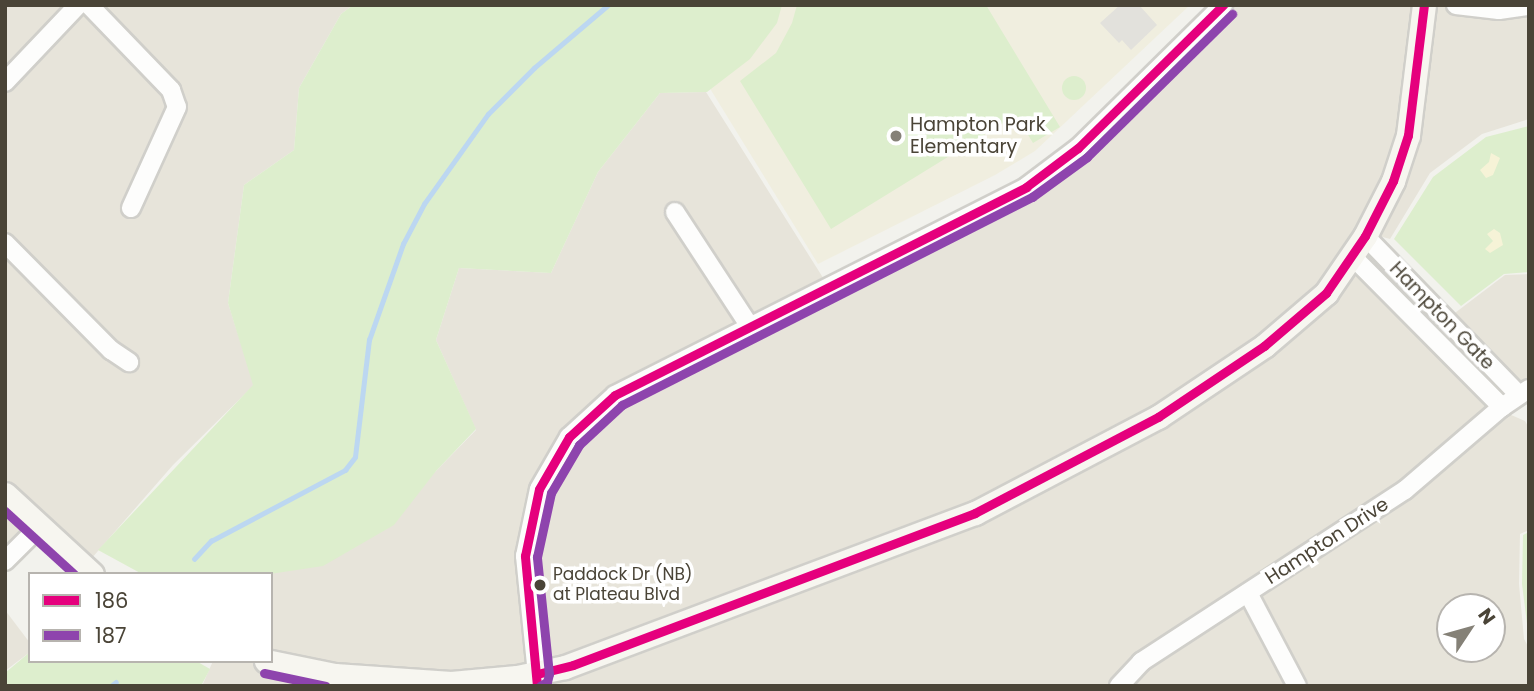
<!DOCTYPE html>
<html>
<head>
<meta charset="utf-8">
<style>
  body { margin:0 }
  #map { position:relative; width:1534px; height:691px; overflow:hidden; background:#f2f2ed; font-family:Poppins,sans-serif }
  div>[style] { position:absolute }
  .residential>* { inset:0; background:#e7e4da }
  .education>* { inset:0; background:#f0eedf }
  .green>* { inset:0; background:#ddeecd; transform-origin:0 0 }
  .round { border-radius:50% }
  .sand>* { inset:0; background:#f6f3d7 }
  .parking>* { inset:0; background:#e2e1dc }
  .stream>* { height:4.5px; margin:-2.25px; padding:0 2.25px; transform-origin:2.25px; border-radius:2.25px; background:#bcd7f1 }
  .roads { filter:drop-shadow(2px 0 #d0cfca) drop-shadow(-2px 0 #d0cfca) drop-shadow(0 2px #d0cfca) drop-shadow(0 -2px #d0cfca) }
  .street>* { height:18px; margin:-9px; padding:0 9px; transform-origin:9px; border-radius:9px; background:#fdfdfc }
  .secondary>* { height:23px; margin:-11.5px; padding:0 11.5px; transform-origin:11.5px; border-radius:11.5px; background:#f7f6f0 }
  .bus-1>* { height:9px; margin:-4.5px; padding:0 4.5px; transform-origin:4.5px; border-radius:4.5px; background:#e5007d }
  .bus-2>* { height:9px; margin:-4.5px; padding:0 4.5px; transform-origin:4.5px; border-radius:4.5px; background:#8e44ad }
  .dots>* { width:19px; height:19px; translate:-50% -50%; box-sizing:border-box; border:4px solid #fff; border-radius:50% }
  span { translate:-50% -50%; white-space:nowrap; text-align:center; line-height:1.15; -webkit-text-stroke:7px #fff; paint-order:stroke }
  .bus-label { font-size:17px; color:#4a4437 }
  .left { translate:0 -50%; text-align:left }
  .poi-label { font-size:19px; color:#4a4437 }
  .street-label { font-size:19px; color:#4a4437 }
  .frame { position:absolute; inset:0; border:7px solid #4a4437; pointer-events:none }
  .legend { position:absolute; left:28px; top:572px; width:245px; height:91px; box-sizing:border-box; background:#fff; border:2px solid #b7b4af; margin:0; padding:9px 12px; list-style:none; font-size:21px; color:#4a4437 }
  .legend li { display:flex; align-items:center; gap:14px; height:35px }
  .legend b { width:35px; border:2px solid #b7b4af }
  .north { position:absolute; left:1436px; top:593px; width:70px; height:70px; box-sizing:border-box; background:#fff; border:2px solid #b7b4af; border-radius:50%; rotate:54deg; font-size:19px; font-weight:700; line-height:28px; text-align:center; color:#4a4437 }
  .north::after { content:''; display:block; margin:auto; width:24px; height:32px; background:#858177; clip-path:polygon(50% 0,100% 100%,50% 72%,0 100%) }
</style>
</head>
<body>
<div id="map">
  <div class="residential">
    <div style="clip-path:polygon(5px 5px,353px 5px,341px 14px,299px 88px,294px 150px,244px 185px,228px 303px,254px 385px,173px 465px,91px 559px,39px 527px,5px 561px)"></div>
    <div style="clip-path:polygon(1229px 5px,1529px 5px,1529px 119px,1482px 134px,1430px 173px,1390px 239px,1361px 231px,1323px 291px,1151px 413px,970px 508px,531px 673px,452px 677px,336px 667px,271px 650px,271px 572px,436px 471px,476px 430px,436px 340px,459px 268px,551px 273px,598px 172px,660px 93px,706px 92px,832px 292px,1028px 188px)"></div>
    <div style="clip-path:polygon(evenodd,1354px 259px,1502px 411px,1525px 421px,1529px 428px,1529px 530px,1520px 534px,1519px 584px,1524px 639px,1529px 648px,1529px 686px,471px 686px,544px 682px,1162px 422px,1354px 259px,1450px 607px,1492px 607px,1492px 649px,1450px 649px,1450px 607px)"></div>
    <div style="clip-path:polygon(1529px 274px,1529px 385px,1519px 391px,1447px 319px,1505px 275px)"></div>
    <div style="clip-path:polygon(5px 610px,30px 643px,30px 652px,5px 671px)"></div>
    <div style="clip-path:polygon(213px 661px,271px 661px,440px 686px,202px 686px)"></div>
  </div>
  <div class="education">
    <div style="clip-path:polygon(760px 5px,1190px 5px,1035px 151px,995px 175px,818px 264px,685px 48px)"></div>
  </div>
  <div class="green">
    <div style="clip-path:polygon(353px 5px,782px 5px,777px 23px,750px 59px,707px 92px,660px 93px,598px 172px,551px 273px,459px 268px,436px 340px,476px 429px,436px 471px,394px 525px,323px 566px,270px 574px,142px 574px,98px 550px,253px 385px,228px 303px,244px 185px,294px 150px,299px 88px,341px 14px)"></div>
    <div style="clip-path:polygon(797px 5px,986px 5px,1060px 127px,1033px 143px,1016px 115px,831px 229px,740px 81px,776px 53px,792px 23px)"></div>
    <div class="round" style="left:1062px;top:76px;width:24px;height:24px"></div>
    <div style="clip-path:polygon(1529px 126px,1529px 272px,1504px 274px,1461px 306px,1394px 239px,1433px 177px,1486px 137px)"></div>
    <div style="left:1392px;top:268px;width:145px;height:10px;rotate:46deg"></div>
    <div style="clip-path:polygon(1529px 532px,1529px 639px,1522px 584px,1523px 535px)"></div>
    <div style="clip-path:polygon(30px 652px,30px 661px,196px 661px,210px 669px,201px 686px,5px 686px,5px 673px)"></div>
  </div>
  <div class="sand">
    <div style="clip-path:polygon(1491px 153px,1500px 158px,1493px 175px,1486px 178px,1480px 170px,1489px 162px)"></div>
    <div style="clip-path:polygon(1494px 229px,1500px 233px,1503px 245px,1490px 253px,1485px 249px,1493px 241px,1487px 234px)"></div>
  </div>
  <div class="parking">
    <div style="clip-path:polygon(1120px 5px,1139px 5px,1157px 25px,1131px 50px,1122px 40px,1119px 43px,1100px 23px)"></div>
  </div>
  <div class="stream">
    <div style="left:194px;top:559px;width:25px;rotate:-47deg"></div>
    <div style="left:211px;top:541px;width:152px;rotate:-27.9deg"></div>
    <div style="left:345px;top:470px;width:16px;rotate:-52deg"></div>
    <div style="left:355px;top:457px;width:118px;rotate:-83.2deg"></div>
    <div style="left:369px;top:340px;width:102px;rotate:-70.5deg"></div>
    <div style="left:403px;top:244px;width:45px;rotate:-62.3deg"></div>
    <div style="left:424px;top:204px;width:110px;rotate:-54.6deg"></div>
    <div style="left:488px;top:114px;width:65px;rotate:-45deg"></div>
    <div style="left:534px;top:68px;width:97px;rotate:-40.4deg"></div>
    <div style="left:111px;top:686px;width:6px;rotate:-39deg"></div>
  </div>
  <div class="roads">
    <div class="street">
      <div style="left:89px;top:5px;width:118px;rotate:46deg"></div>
      <div style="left:171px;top:90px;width:18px;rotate:71deg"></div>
      <div style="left:177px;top:107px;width:111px;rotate:114.5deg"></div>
      <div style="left:1456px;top:5px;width:43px;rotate:6.6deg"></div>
      <div style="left:1499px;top:10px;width:30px;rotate:-8deg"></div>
      <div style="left:5px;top:82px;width:106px;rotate:-46.5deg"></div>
      <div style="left:675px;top:212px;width:139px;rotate:56.8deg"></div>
      <div style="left:1365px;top:236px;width:221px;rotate:45.9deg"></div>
      <div style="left:5px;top:243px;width:151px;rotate:45.3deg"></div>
      <div style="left:111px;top:350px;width:22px;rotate:34deg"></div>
      <div style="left:1352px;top:256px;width:213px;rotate:45.2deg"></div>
      <div style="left:5px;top:561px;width:48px;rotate:-45deg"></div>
      <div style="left:1248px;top:593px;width:105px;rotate:62.2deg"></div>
      <div style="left:537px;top:674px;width:119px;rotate:-95.8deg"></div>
      <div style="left:525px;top:556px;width:68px;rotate:-78.2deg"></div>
      <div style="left:539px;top:489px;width:60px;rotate:-60deg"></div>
      <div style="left:569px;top:437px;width:62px;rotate:-42.4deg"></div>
      <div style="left:615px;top:395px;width:461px;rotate:-26.8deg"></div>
      <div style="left:1026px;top:187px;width:65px;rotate:-36.9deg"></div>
      <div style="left:1078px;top:148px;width:204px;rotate:-44.6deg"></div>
      <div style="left:1119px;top:686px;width:33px;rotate:-47deg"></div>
      <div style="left:1141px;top:662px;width:315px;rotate:-33.1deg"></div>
      <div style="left:1405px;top:490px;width:128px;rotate:-40.6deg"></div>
      <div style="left:1502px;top:407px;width:32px;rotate:-34deg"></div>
    </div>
    <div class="secondary">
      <div style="left:5px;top:494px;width:118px;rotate:42.6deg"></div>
      <div style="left:266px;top:661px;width:70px;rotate:11.5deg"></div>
      <div style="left:335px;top:675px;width:116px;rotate:3.9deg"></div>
      <div style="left:451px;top:683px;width:66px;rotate:-5.2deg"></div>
      <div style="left:517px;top:677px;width:49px;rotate:-11.8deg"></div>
      <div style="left:565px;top:667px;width:438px;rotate:-20.6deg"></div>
      <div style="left:975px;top:513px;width:207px;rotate:-27.7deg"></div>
      <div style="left:1158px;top:417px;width:128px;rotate:-33.8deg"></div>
      <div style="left:1264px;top:346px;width:82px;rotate:-40.5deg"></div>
      <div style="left:1326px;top:293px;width:69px;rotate:-55.6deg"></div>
      <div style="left:1365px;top:236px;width:62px;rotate:-63deg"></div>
      <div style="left:1393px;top:181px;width:48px;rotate:-71.9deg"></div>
      <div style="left:1408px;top:135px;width:131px;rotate:-83deg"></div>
    </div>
  </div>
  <div class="bus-1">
    <div style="left:537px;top:674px;width:37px;rotate:-14deg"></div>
    <div style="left:573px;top:665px;width:430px;rotate:-20.7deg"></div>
    <div style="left:975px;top:513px;width:207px;rotate:-27.7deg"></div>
    <div style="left:1158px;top:417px;width:128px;rotate:-33.8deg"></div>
    <div style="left:1264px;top:346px;width:82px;rotate:-40.5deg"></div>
    <div style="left:1326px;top:293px;width:69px;rotate:-55.6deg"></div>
    <div style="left:1365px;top:236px;width:62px;rotate:-63deg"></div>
    <div style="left:1393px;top:181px;width:48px;rotate:-71.9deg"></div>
    <div style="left:1408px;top:135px;width:131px;rotate:-83deg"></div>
    <div style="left:537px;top:686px;width:131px;rotate:-95.3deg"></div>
    <div style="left:525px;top:556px;width:68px;rotate:-78.2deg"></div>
    <div style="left:539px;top:489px;width:60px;rotate:-60deg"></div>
    <div style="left:569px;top:437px;width:62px;rotate:-42.4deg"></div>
    <div style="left:615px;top:395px;width:461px;rotate:-26.8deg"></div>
    <div style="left:1026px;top:187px;width:65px;rotate:-36.9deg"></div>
    <div style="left:1078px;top:148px;width:204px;rotate:-44.6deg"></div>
  </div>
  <div class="bus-2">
    <div style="left:5px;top:511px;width:93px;rotate:42.4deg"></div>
    <div style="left:264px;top:673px;width:63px;rotate:11.8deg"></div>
    <div style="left:540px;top:686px;width:8px;rotate:-30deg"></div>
    <div style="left:547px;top:682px;width:8px;rotate:-76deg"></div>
    <div style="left:549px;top:674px;width:118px;rotate:-95.9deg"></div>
    <div style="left:537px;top:557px;width:66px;rotate:-77.7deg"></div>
    <div style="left:551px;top:493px;width:56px;rotate:-59.7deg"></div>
    <div style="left:579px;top:445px;width:59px;rotate:-42.9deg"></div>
    <div style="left:622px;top:405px;width:460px;rotate:-26.9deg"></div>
    <div style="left:1032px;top:197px;width:68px;rotate:-36deg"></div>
    <div style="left:1087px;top:157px;width:204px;rotate:-44.6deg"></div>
  </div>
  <div class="dots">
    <div style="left:896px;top:136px;background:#858177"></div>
    <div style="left:540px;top:585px;background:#4a4437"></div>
  </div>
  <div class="bus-label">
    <span class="left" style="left:553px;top:585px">Paddock Dr (NB)<br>at Plateau Blvd</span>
  </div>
  <div class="poi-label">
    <span class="left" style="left:910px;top:136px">Hampton Park<br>Elementary</span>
  </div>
  <div class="street-label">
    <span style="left:1442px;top:316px;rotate:46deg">Hampton Gate</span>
    <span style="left:1327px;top:541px;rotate:-33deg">Hampton Drive</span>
  </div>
  <div class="frame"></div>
  <ul class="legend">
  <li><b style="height:9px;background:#e5007d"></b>186</li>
  <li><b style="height:9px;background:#8e44ad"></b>187</li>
  </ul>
  <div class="north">N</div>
</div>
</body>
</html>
